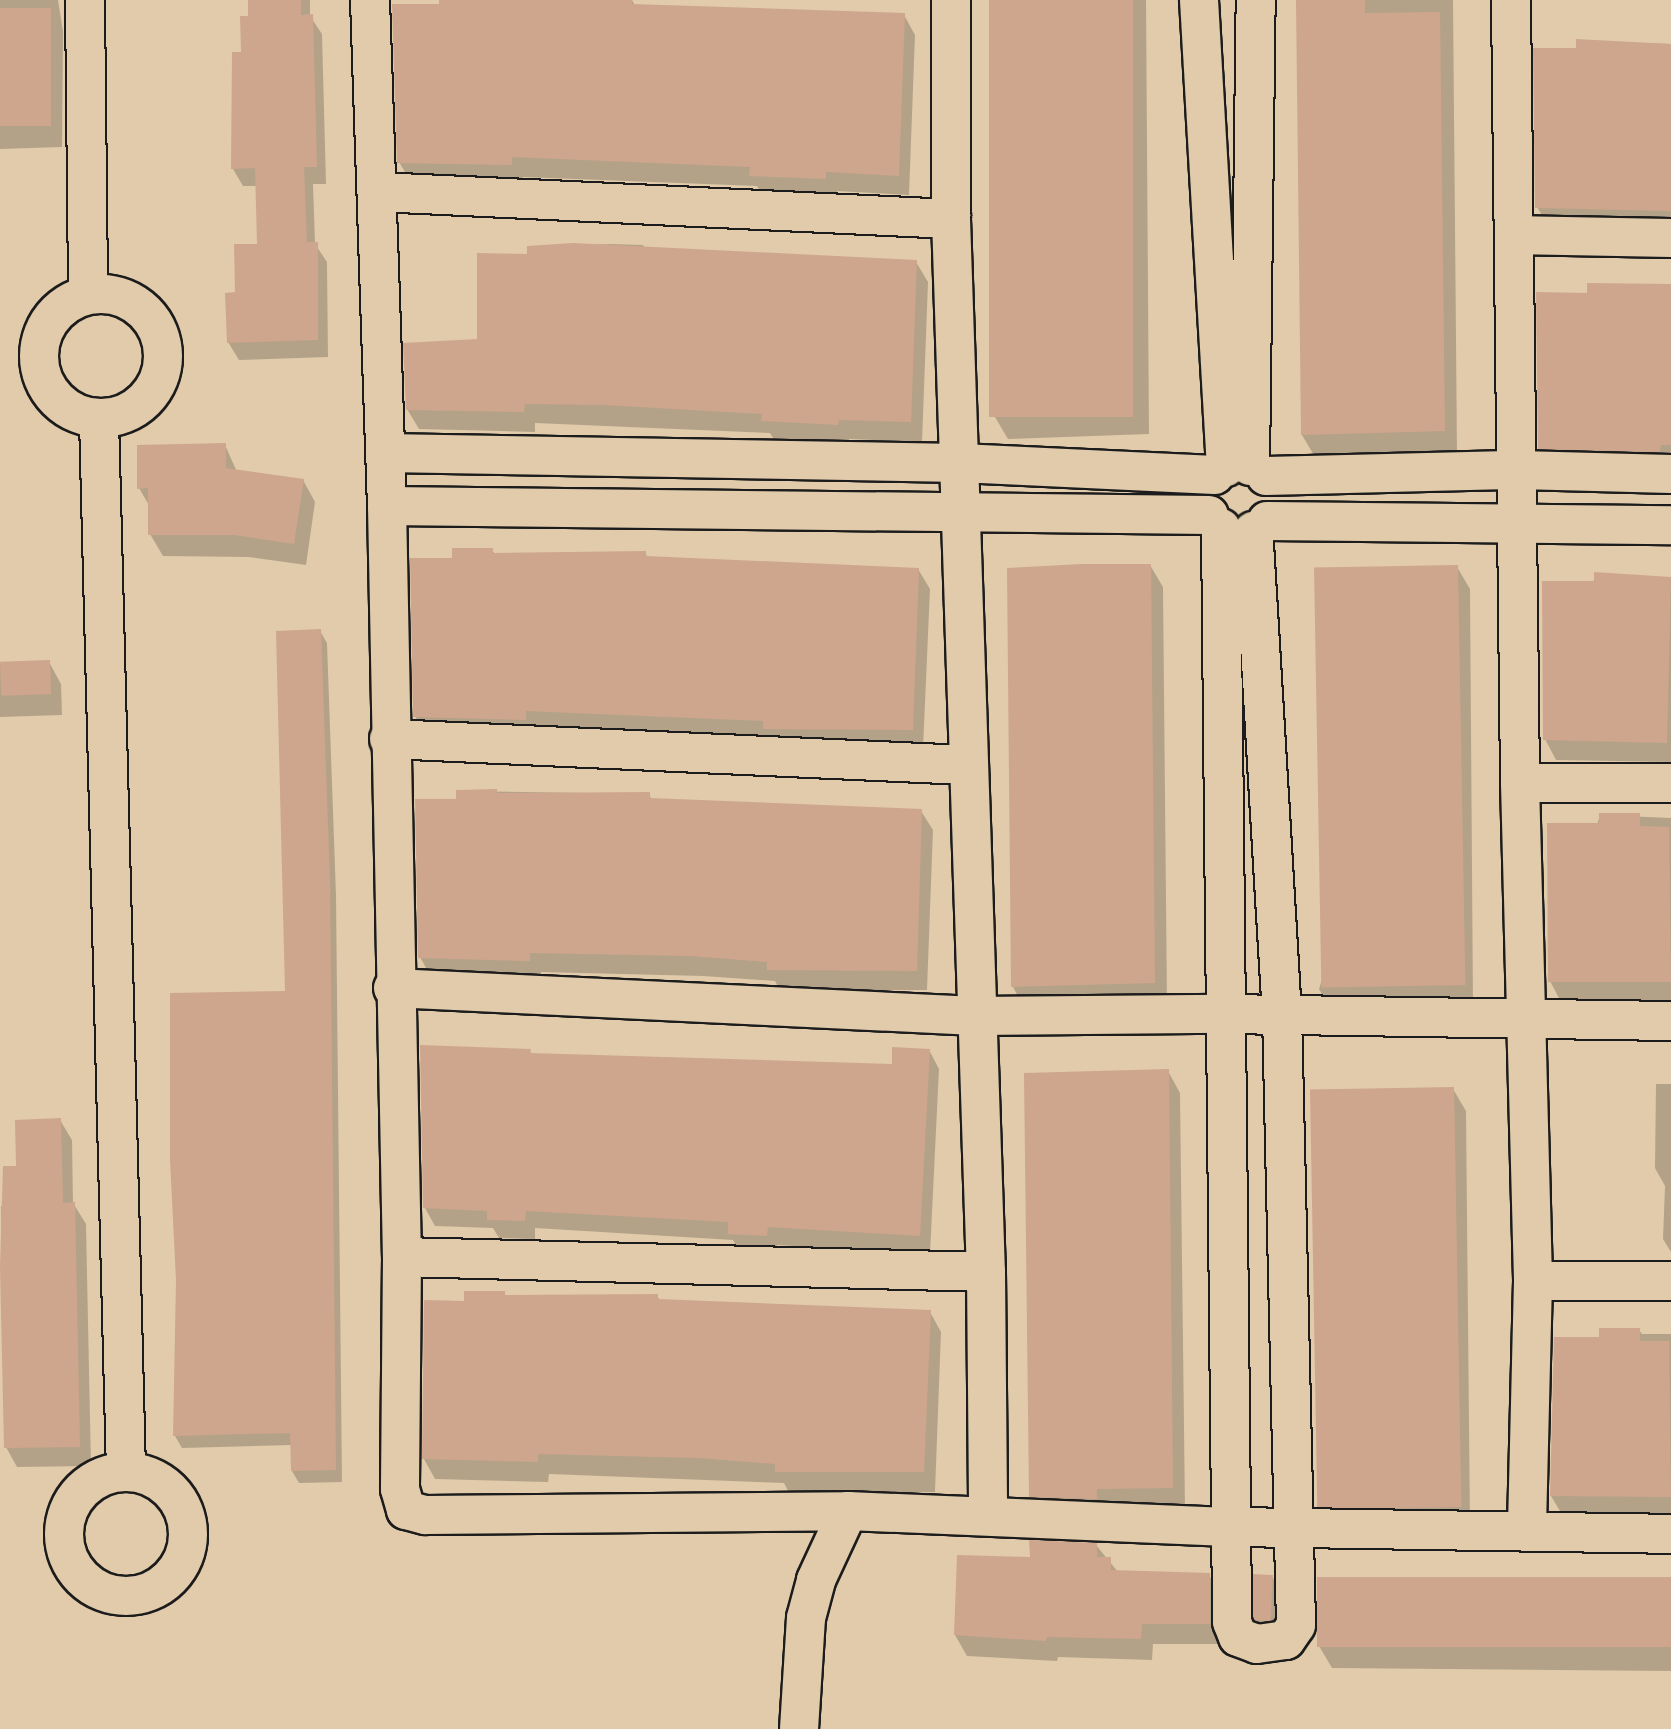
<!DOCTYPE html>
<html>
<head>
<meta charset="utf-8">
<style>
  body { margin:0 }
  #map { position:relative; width:1671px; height:1729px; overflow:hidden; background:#e1cbab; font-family:Mynerve,sans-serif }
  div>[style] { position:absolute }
  .shadow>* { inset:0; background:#0003 }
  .building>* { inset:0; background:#cea68d; transform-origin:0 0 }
  .roads { filter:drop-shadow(2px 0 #1c1c1c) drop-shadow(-2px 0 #1c1c1c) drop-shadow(0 2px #1c1c1c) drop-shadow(0 -2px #1c1c1c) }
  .minor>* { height:38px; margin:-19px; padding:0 19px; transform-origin:19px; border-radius:19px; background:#e1cbab }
  .minor>.ring { margin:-19px; padding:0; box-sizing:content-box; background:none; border:38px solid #e1cbab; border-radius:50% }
  span { translate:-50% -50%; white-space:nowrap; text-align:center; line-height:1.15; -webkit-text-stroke:5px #e1cbab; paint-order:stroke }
</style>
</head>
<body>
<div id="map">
  <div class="shadow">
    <div style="clip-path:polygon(0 0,58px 0,63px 32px,62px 147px,0 149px)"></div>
    <div style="clip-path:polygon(250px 0,310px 0,310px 16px,322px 34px,326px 184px,313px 184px,315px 244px,327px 262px,328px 357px,239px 360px,228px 342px,237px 294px,259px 245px,257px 186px,243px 186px,233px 169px)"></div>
    <div style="clip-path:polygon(441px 0,632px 0,635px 6px,904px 15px,915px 35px,909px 195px,837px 191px,836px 198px,762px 195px,757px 186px,523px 177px,522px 185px,411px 182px,399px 162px)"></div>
    <div style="clip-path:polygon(992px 0,1146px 0,1149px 434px,1008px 439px,995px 417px)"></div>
    <div style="clip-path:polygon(1298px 0,1453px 0,1457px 453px,1315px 457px,1302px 435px)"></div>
    <div style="clip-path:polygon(1578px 41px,1671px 44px,1671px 223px,1549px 227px,1537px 207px)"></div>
    <div style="clip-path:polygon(611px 244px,643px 245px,646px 251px,916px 262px,928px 282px,922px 442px,849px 439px,849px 445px,775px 441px,770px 433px,535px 423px,535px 432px,419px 429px,407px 409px,478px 341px,528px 256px,528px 248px)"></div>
    <div style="clip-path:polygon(1671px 289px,1671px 472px,1551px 468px,1540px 448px,1588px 295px)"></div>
    <div style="clip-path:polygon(225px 445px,237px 472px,303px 480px,315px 502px,306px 565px,248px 557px,163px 556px,150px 534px,150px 507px,139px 488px)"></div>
    <div style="clip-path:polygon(492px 550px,495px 554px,645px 553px,648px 558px,918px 569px,930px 589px,923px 749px,426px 736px,415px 716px,454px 560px)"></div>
    <div style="clip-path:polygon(1150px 565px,1163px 587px,1167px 1004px,1025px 1009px,1013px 987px,1009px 570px)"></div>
    <div style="clip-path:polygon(1457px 567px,1470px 589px,1473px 1006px,1332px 1011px,1319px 989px)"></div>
    <div style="clip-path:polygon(1596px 573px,1671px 578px,1671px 762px,1556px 760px,1545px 739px)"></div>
    <div style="clip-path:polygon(320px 631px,327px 643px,336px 895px,342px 1482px,299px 1483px,292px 1471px,292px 1445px,182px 1448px,175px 1436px,178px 1280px,287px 993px)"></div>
    <div style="clip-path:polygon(49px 662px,61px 684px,62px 715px,0 717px,0 664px)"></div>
    <div style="clip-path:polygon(458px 791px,649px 794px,652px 800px,921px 811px,933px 830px,927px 990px,780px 990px,775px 981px,703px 976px,541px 972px,541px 980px,431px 977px,420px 957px)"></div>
    <div style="clip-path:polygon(1600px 815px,1671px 818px,1671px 1004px,1561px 1002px,1550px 981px)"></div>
    <div style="clip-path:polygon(929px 1050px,939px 1069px,930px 1254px,777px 1245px,777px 1253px,740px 1252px,733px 1240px,535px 1228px,535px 1239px,499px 1238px,493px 1228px,435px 1226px,425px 1208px,530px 1051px,532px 1055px,893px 1066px)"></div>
    <div style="clip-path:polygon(1168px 1071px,1180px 1093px,1185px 1510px,1044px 1518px,1031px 1496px)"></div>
    <div style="clip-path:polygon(1656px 1084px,1671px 1084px,1671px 1252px,1663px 1239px,1665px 1186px,1655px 1168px)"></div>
    <div style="clip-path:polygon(1453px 1089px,1466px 1111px,1470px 1528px,1330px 1528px,1317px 1506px)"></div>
    <div style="clip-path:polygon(60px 1120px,72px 1140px,73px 1203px,86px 1224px,91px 1466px,17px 1467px,6px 1447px,1px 1206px,6px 1206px,18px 1168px)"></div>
    <div style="clip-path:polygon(504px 1293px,507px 1297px,657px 1295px,660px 1301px,930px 1312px,941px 1332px,935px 1492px,827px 1493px,788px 1491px,784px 1483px,549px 1474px,548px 1482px,435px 1479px,424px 1459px,466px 1303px)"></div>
    <div style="clip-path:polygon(1639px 1330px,1642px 1334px,1671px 1334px,1671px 1519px,1563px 1516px,1551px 1496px,1601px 1339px)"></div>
    <div style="clip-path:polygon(1096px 1545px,1118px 1572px,1209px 1575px,1221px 1596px,1221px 1644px,1153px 1644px,1152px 1660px,1058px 1657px,1057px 1661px,967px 1656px,955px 1635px,1031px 1559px)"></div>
    <div style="clip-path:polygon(1272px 1576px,1285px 1598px,1269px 1641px,1256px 1619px)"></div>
    <div style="clip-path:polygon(1671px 1582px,1671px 1671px,1332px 1668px,1319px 1646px)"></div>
  </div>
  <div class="building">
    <div style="clip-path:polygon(248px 0,301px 0,301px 15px,313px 14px,317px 167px,304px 167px,307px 242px,318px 242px,318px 340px,227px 343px,225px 293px,235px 292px,234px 244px,257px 244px,255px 168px,231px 169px,232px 52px,241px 52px,240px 16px,248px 16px)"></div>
    <div style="clip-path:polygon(439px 0,632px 0,632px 4px,905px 13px,899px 176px,826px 172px,826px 179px,749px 176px,750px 167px,512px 157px,512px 165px,397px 163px,392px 4px,439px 4px)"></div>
    <div style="left:989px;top:0;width:144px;height:417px"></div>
    <div style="clip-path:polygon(1296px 0,1365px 0,1365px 13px,1440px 12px,1445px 431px,1301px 435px)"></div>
    <div style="left:51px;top:8px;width:118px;height:51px;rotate:90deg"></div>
    <div style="clip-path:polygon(1576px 39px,1671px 44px,1671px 211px,1535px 208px,1533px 48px,1576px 48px)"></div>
    <div style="clip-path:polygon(573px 243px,917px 260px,911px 422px,839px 420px,838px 425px,761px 421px,762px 414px,604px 405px,525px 404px,524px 412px,406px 410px,403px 343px,477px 339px,477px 253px,527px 254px,527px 246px)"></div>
    <div style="clip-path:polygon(1587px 283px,1671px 284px,1671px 445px,1661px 445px,1660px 452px,1538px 449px,1536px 292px,1587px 293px)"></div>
    <div style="clip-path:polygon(226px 443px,226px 468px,304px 479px,294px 544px,234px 535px,148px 535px,148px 488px,137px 489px,137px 445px)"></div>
    <div style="clip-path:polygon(452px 548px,493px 548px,493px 553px,646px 551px,646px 556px,919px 568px,913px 730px,763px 729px,763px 721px,526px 711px,526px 720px,413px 717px,410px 558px,452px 558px)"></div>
    <div style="clip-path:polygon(1082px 564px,1151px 564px,1155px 983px,1011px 987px,1007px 568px)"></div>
    <div style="left:1458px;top:565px;width:420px;height:144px;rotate:89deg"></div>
    <div style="clip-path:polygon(1594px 572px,1671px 577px,1667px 743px,1543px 740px,1542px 581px,1594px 581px)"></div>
    <div style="clip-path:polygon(321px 629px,330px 881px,336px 1470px,291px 1471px,290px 1433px,173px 1436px,176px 1280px,170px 1160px,170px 993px,285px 991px,276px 631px)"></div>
    <div style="left:50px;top:660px;width:34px;height:50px;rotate:88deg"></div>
    <div style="clip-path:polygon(497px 789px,497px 793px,650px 792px,650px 798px,922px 809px,917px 971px,767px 970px,767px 962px,690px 956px,530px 953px,530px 961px,418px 958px,415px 799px,456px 799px,456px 790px)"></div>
    <div style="clip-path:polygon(1599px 813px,1640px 813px,1640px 826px,1669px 827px,1671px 982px,1548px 982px,1547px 823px,1599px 823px)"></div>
    <div style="clip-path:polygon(420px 1045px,531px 1049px,530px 1053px,892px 1064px,892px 1047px,930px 1049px,920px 1236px,768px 1227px,767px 1236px,728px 1234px,728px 1222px,526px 1211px,525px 1221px,487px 1220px,487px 1211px,423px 1208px)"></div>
    <div style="clip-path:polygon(1169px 1069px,1173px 1488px,1097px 1489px,1097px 1499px,1029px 1497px,1024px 1073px)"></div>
    <div style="left:1454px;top:1087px;width:420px;height:144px;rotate:89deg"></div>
    <div style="clip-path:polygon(61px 1118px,63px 1203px,75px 1202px,80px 1447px,4px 1448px,0 1267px,3px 1166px,16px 1166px,15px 1120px)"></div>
    <div style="clip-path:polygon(464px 1291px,505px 1291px,505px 1295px,658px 1294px,658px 1299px,931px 1310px,924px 1472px,775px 1472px,775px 1464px,699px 1458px,538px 1454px,538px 1462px,422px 1459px,424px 1300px,464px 1301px)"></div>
    <div style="clip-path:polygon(1599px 1328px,1640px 1328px,1640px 1341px,1669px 1341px,1671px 1497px,1550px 1496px,1554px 1337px,1599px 1337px)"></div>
    <div style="clip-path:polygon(1029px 1540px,1097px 1543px,1097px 1557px,1111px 1557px,1111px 1570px,1210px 1573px,1210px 1624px,1142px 1624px,1141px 1639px,1047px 1637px,1046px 1641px,954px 1635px,957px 1555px,1030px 1557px)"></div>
    <div style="left:1253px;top:1574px;width:20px;height:46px;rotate:3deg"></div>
    <div style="left:1317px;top:1577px;width:354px;height:70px"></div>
  </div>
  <div class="roads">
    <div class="minor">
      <div style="left:85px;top:0;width:294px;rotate:89.4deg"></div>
      <div style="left:370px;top:0;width:506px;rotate:88.08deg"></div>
      <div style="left:387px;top:506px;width:751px;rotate:88.86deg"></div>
      <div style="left:402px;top:1257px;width:232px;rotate:90.5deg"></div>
      <div style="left:400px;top:1489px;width:22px;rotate:74deg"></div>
      <div style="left:406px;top:1510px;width:20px;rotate:15deg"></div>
      <div style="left:425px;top:1515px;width:423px;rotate:-0.5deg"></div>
      <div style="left:848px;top:1511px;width:386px;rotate:2.4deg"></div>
      <div style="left:1234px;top:1527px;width:437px;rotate:0.9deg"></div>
      <div style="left:951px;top:0;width:219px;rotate:90deg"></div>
      <div style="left:951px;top:219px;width:1054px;rotate:88.1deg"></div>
      <div style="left:986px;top:1272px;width:244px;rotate:89.5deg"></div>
      <div style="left:1199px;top:0;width:468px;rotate:86.7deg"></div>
      <div style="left:1511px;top:0;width:783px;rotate:89.34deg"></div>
      <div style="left:1520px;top:783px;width:498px;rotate:88.5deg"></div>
      <div style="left:1533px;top:1281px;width:249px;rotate:91.4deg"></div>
      <div style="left:379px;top:192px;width:573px;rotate:2.7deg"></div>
      <div style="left:1517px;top:235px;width:154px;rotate:1.1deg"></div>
      <div class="ring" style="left:39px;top:294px;width:86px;height:86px"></div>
      <div style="left:99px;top:419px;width:1052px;rotate:88.53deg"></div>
      <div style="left:385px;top:453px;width:575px;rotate:1deg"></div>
      <div style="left:960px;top:463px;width:255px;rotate:2.7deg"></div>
      <div style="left:1250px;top:466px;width:466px;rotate:-89.3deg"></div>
      <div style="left:1266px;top:476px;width:253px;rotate:-1.4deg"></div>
      <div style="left:1519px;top:470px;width:152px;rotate:1.5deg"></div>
      <div style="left:387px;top:506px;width:822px;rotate:0.63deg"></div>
      <div style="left:1267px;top:521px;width:404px;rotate:0.6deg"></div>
      <div style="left:1221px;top:528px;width:1094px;rotate:89.42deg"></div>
      <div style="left:1232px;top:1622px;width:16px;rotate:68deg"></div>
      <div style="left:1238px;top:1637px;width:20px;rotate:20deg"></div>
      <div style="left:1257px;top:1644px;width:29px;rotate:-8deg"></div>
      <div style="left:1286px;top:1640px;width:18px;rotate:-56deg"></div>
      <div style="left:1296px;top:1625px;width:610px;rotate:-91.31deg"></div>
      <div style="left:1282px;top:1015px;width:485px;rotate:-93.4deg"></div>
      <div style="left:389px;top:739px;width:579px;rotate:2.58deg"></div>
      <div style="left:1520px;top:783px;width:151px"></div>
      <div style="left:393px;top:988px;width:583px;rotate:2.75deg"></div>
      <div style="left:975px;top:1016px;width:250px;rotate:-0.5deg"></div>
      <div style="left:1225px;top:1014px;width:446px;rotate:0.9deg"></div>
      <div style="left:402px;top:1257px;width:584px;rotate:1.47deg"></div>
      <div style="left:1533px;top:1281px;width:138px"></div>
      <div class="ring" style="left:64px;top:1472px;width:86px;height:86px"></div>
      <div style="left:799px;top:1729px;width:111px;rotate:-86.4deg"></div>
      <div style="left:806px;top:1618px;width:39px;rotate:-75deg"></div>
      <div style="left:816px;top:1580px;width:76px;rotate:-65.1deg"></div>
    </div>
  </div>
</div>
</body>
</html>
